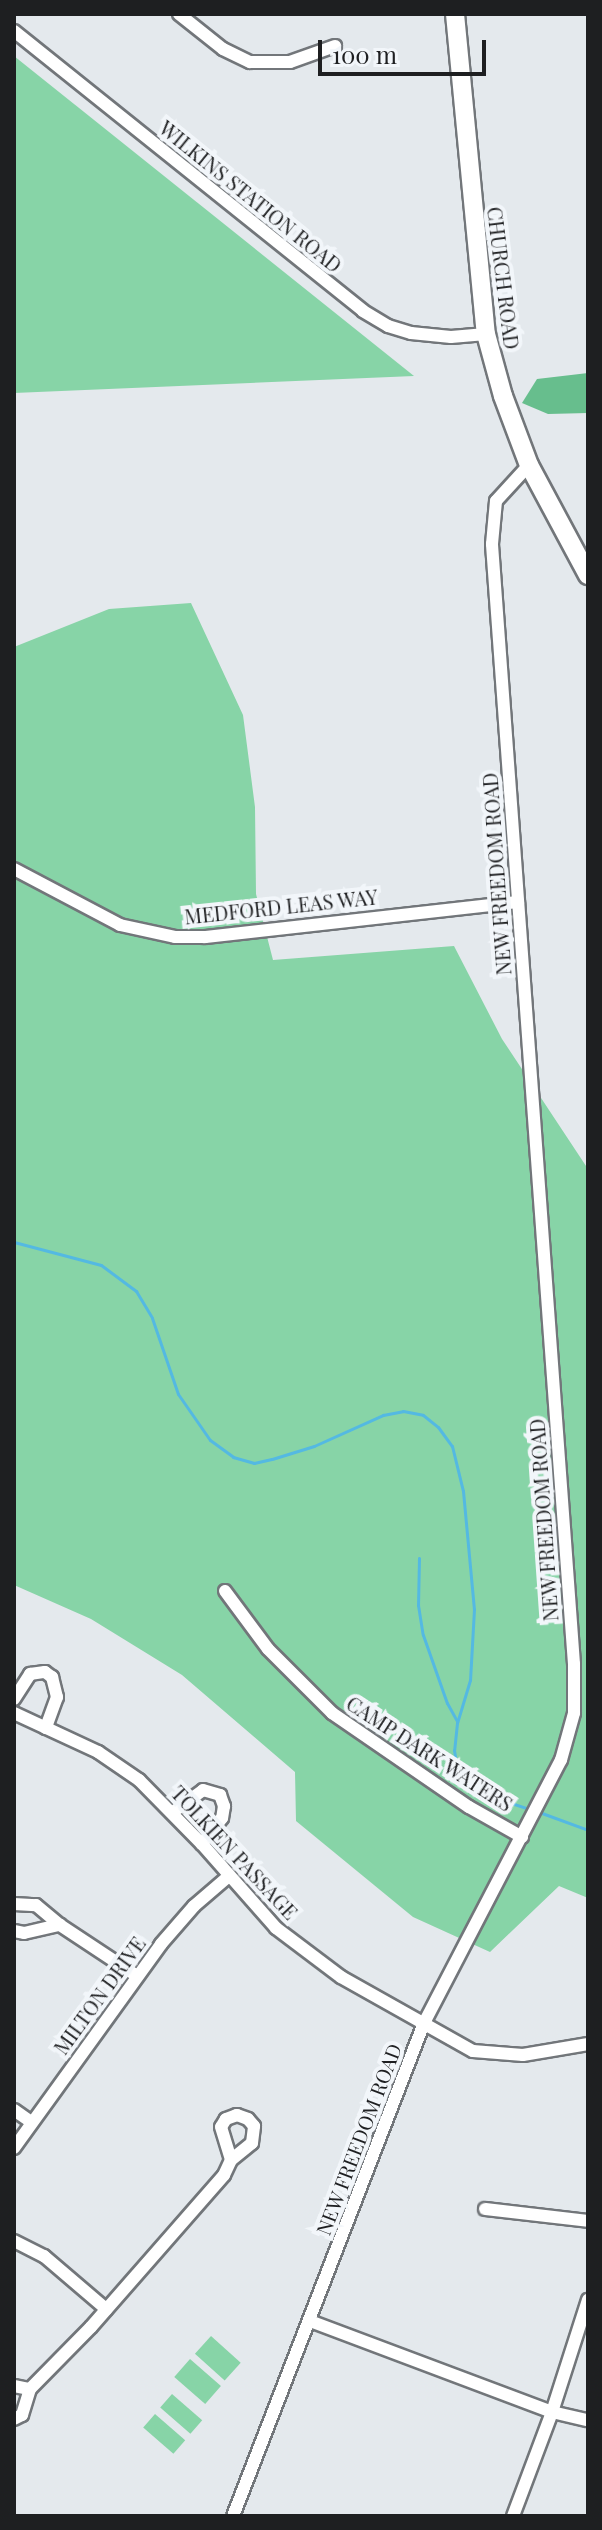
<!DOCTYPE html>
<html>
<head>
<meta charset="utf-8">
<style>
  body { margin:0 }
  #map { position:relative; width:602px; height:2530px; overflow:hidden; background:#e4e9ed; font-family:"Playfair Display",serif }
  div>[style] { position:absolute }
  .green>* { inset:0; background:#87d4a7; transform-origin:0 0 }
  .forest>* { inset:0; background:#67be8d }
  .stream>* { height:3px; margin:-1.5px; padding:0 1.5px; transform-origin:1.5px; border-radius:1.5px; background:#54b9e2 }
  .roads { filter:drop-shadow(2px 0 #72767a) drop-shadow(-2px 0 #72767a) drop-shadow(0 2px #72767a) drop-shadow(0 -2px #72767a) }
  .minor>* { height:12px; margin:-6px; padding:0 6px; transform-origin:6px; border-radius:6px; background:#fff }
  .secondary>* { height:18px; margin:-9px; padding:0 9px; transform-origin:9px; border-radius:9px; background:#fff }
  span { translate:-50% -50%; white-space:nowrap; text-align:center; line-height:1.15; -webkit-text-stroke:8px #f2f6fa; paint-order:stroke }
  .street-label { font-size:20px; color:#1e1f21 }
  .frame { position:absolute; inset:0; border:16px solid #1e1f21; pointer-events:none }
  .scale { position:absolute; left:318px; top:40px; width:168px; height:36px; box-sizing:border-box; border:4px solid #1e1f21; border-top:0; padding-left:10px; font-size:24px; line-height:28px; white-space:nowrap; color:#1e1f21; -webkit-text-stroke:6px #f2f6fa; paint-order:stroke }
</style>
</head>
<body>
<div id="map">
  <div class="green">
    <div style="clip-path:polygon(14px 56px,414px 376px,14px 393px)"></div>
    <div style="clip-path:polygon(191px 603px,243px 715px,255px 807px,256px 894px,273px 960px,454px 946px,502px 1039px,588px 1169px,588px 1898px,559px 1886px,490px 1952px,413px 1917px,296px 1821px,295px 1772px,182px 1675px,91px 1619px,14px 1585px,14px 647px,109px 609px)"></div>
    <div style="left:211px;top:2336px;width:40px;height:24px;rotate:42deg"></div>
    <div style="left:190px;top:2359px;width:41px;height:24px;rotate:41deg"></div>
    <div style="left:172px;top:2394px;width:40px;height:18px;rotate:41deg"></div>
    <div style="left:155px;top:2414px;width:40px;height:18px;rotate:41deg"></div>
  </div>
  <div class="forest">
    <div style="clip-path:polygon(588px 373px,588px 413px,548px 414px,522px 403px,537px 379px)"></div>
  </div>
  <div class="stream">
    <div style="left:14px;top:1242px;width:90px;rotate:14.8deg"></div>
    <div style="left:101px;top:1265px;width:44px;rotate:36.6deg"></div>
    <div style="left:136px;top:1291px;width:31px;rotate:59deg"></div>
    <div style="left:152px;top:1318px;width:80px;rotate:71.1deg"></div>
    <div style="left:178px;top:1394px;width:56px;rotate:55.2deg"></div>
    <div style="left:210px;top:1440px;width:29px;rotate:36deg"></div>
    <div style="left:233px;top:1457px;width:22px;rotate:16deg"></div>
    <div style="left:254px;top:1463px;width:18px;rotate:-13deg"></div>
    <div style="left:272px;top:1459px;width:44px;rotate:-17.2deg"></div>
    <div style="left:314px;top:1446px;width:76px;rotate:-24.2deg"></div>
    <div style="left:383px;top:1415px;width:20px;rotate:-11deg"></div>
    <div style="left:403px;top:1411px;width:20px;rotate:11deg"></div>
    <div style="left:423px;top:1415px;width:19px;rotate:39deg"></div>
    <div style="left:438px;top:1427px;width:24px;rotate:54deg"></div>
    <div style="left:452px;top:1446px;width:46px;rotate:76.3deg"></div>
    <div style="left:463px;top:1491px;width:119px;rotate:84.7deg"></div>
    <div style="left:474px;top:1609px;width:71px;rotate:93.2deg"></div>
    <div style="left:470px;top:1680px;width:45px;rotate:106.8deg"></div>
    <div style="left:457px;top:1723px;width:27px;rotate:96deg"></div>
    <div style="left:454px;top:1750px;width:18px;rotate:81deg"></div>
    <div style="left:457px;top:1768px;width:29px;rotate:52deg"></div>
    <div style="left:475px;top:1791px;width:60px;rotate:18.4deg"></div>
    <div style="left:419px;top:1558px;width:47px;rotate:91.2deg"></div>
    <div style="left:418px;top:1605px;width:30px;rotate:81deg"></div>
    <div style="left:423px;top:1635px;width:72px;rotate:70.6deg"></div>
    <div style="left:447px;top:1703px;width:21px;rotate:61deg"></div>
    <div style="left:539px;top:1812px;width:52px;rotate:20.2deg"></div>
  </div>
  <div class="roads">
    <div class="minor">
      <div style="left:179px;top:14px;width:56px;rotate:38.5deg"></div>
      <div style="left:223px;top:49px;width:30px;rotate:26deg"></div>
      <div style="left:250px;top:62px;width:40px"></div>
      <div style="left:290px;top:62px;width:48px;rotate:-19.6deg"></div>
      <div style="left:14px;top:31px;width:447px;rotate:38.7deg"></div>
      <div style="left:363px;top:311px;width:29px;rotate:31deg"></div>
      <div style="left:388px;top:326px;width:24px;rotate:17deg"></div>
      <div style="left:411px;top:333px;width:40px;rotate:5.7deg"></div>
      <div style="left:451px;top:337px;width:35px;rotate:-5deg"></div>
      <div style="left:14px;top:869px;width:120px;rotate:27.8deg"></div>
      <div style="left:120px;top:925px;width:56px;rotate:12.3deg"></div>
      <div style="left:175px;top:937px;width:30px"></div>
      <div style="left:205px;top:937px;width:315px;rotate:-6.4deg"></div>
      <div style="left:225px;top:1591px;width:72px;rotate:53.4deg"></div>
      <div style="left:268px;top:1649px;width:91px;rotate:45deg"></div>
      <div style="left:332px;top:1713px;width:166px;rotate:34.5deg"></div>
      <div style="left:469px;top:1807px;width:61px;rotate:29.5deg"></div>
      <div style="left:14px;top:1699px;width:30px;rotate:-57deg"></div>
      <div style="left:30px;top:1674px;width:15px;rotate:-8deg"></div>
      <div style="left:45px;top:1672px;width:9px;rotate:36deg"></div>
      <div style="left:52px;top:1677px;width:21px;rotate:76deg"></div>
      <div style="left:57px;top:1697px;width:33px;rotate:110deg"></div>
      <div style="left:14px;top:1713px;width:93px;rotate:24.9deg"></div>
      <div style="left:98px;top:1752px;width:50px;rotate:34.3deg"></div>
      <div style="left:139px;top:1780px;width:90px;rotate:45.5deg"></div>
      <div style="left:202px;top:1844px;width:112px;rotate:48.6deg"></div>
      <div style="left:276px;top:1928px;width:81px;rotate:37deg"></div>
      <div style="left:341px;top:1977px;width:151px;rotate:29.3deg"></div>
      <div style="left:473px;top:2051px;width:50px;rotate:4.6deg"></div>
      <div style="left:523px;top:2055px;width:66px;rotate:-9.6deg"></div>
      <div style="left:173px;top:1812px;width:37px;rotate:-36deg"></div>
      <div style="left:203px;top:1790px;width:18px;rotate:16deg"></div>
      <div style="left:220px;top:1795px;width:12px;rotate:70deg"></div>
      <div style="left:224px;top:1806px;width:12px;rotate:99deg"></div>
      <div style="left:222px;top:1818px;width:33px;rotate:128deg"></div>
      <div style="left:14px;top:1904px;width:22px;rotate:3deg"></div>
      <div style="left:36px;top:1905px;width:31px;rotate:40deg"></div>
      <div style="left:60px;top:1925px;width:92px;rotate:33.5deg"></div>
      <div style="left:14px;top:1931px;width:10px;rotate:11deg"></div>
      <div style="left:24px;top:1933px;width:37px;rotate:-13deg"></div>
      <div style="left:14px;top:2110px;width:19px;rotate:35deg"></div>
      <div style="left:14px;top:2148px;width:251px;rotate:-54.2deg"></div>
      <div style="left:161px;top:1944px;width:50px;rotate:-49deg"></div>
      <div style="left:194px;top:1906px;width:46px;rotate:-40.6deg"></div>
      <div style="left:485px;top:2209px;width:104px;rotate:6.6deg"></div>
      <div style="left:14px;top:2241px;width:34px;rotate:27deg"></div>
      <div style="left:44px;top:2256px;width:82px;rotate:40.5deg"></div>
      <div style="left:310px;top:2321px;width:259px;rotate:20.6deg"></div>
      <div style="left:552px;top:2412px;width:37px;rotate:13deg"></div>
      <div style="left:14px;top:2386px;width:16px;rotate:11deg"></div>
      <div style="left:14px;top:2419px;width:9px;rotate:-27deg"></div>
      <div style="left:22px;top:2415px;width:27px;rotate:-73deg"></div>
      <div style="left:30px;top:2389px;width:87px;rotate:-45.5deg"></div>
      <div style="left:91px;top:2327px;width:202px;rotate:-48.8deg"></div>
      <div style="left:224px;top:2175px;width:17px;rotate:-65deg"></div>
      <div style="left:231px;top:2160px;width:27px;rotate:-39deg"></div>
      <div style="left:252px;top:2143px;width:17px;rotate:-83deg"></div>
      <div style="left:254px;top:2126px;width:9px;rotate:-131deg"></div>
      <div style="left:248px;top:2119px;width:12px;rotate:-160deg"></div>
      <div style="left:237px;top:2115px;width:12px;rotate:160deg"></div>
      <div style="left:226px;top:2119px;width:9px;rotate:122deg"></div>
      <div style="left:221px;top:2127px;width:34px;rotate:73deg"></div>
      <div style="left:233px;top:2516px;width:529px;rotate:-68.82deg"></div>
      <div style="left:424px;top:2023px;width:297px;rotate:-62.5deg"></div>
      <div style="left:561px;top:1760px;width:49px;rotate:-74.5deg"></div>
      <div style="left:574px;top:1713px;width:49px;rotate:-90deg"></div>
      <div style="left:574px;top:1664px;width:1123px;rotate:-94.19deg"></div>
      <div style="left:492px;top:544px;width:43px;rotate:-84.7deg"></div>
      <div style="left:496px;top:501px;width:49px;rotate:-47.5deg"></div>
      <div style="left:513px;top:2516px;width:111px;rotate:-69.4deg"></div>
      <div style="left:552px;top:2412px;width:118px;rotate:-72.2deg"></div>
    </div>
    <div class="secondary">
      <div style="left:455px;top:14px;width:321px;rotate:84.5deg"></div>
      <div style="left:486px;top:334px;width:64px;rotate:74.7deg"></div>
      <div style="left:503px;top:396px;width:74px;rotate:69.4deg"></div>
      <div style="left:529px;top:465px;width:125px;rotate:61.8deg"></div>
    </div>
  </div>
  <div class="street-label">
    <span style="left:251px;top:196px;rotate:39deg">WILKINS STATION ROAD</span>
    <span style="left:504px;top:278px;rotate:83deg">CHURCH ROAD</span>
    <span style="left:496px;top:874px;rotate:-94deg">NEW FREEDOM ROAD</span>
    <span style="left:281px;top:906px;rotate:-6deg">MEDFORD LEAS WAY</span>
    <span style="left:543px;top:1520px;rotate:-94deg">NEW FREEDOM ROAD</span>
    <span style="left:430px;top:1753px;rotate:33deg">CAMP DARK WATERS</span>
    <span style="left:235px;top:1852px;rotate:47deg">TOLKIEN PASSAGE</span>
    <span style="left:99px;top:1995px;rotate:-54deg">MILTON DRIVE</span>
    <span style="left:358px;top:2139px;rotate:-69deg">NEW FREEDOM ROAD</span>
  </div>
  <div class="frame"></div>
  <div class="scale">100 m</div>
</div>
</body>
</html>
